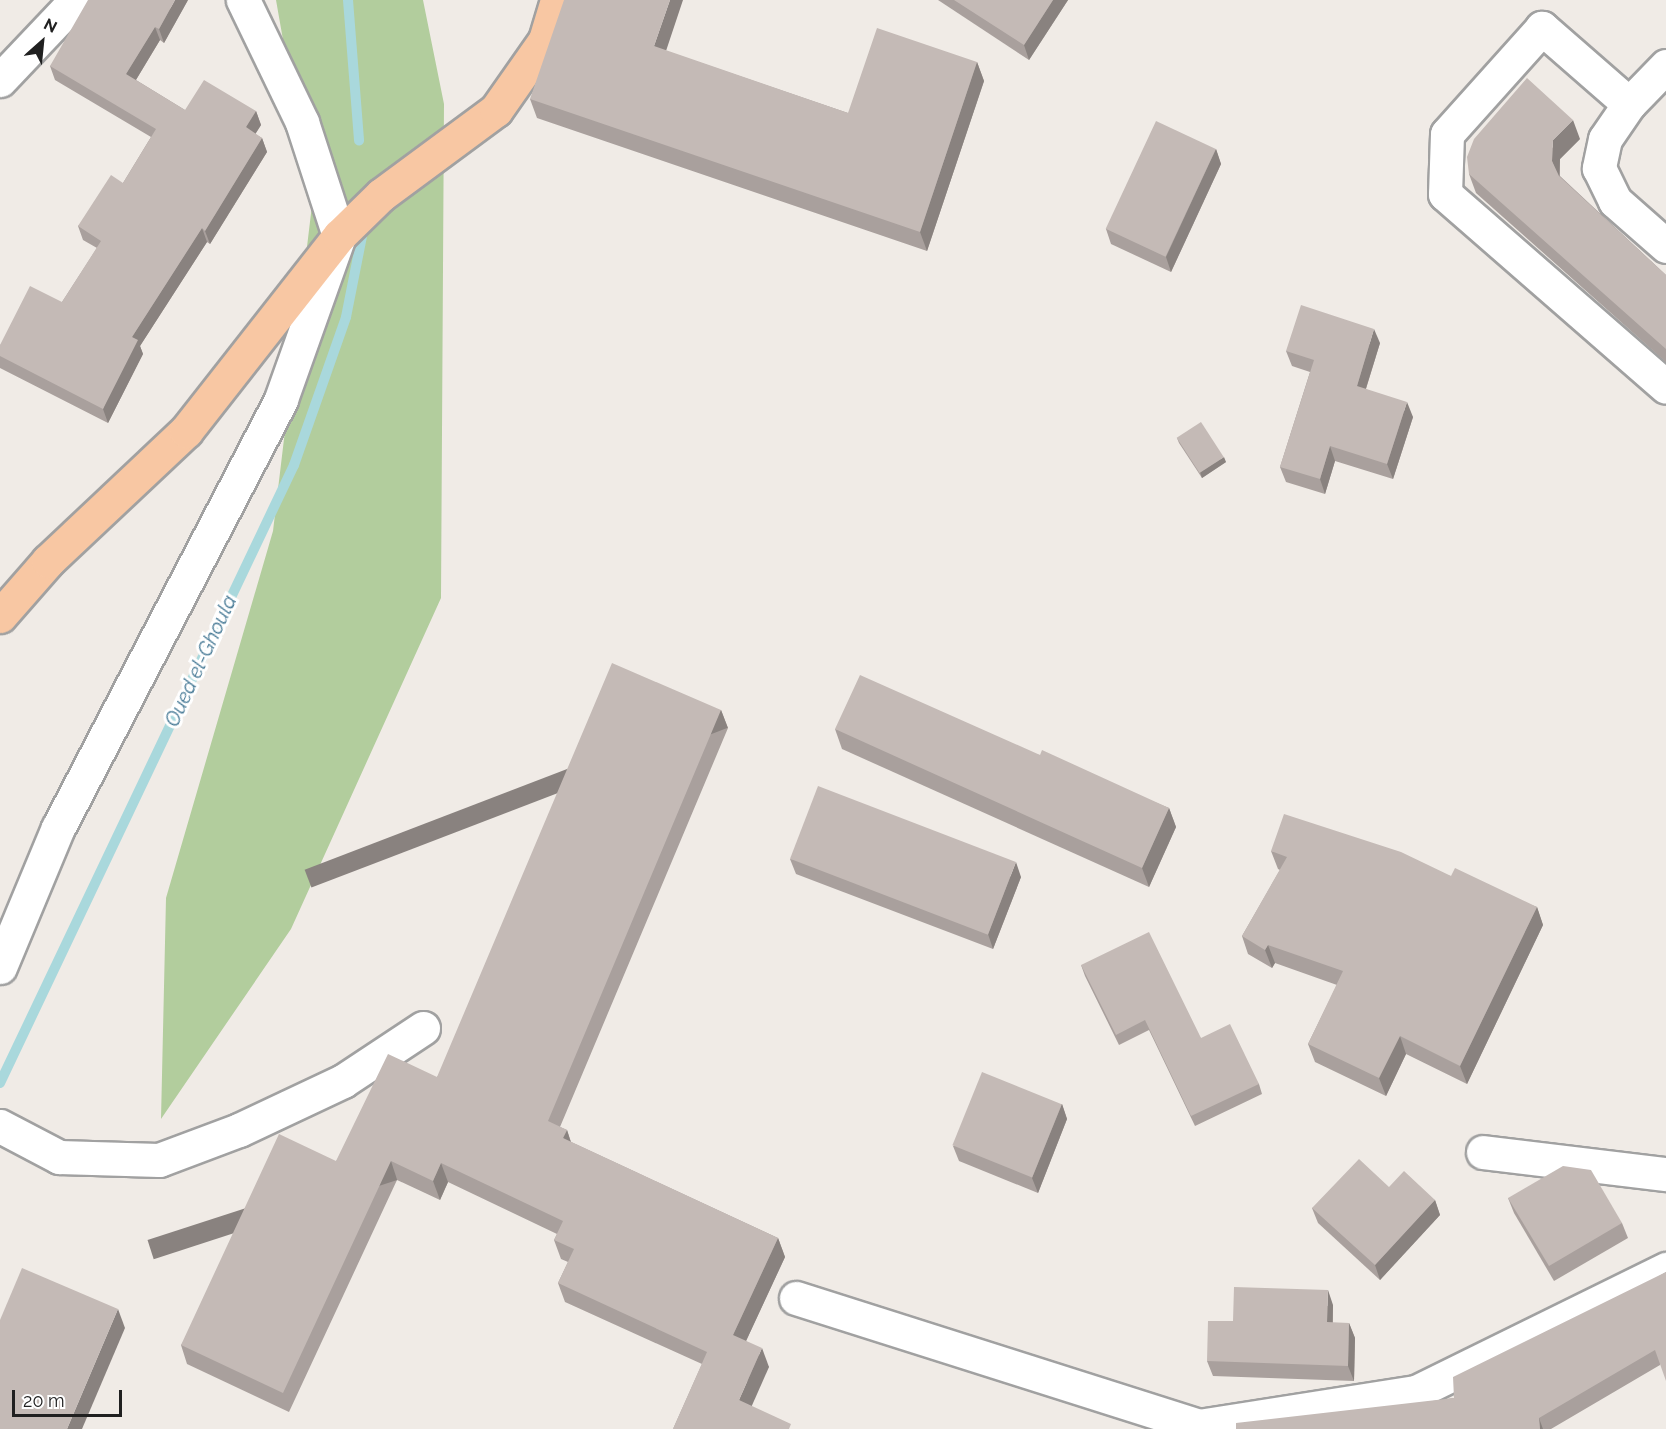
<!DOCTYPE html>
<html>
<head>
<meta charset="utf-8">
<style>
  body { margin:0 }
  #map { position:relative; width:1666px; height:1429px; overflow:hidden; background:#f0ebe6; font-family:Raleway,sans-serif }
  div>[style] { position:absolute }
  .forest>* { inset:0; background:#b2cd9d }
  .stream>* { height:10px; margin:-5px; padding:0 5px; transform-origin:5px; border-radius:5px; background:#a9d8dc }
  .roads { filter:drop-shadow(2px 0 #a1a1a1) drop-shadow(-2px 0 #a1a1a1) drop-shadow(0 2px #a1a1a1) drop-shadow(0 -2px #a1a1a1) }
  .minor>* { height:33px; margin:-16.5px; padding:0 16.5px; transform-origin:16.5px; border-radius:16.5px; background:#fff }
  .major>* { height:33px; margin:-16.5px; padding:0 16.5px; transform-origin:16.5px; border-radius:16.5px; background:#f8c7a3 }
  .wall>* { inset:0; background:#a9a09d }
  .shaded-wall>* { inset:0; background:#89827f; transform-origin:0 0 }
  .building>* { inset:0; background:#c4bab6; transform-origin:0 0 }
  span { translate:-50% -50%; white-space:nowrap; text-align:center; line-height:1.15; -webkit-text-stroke:6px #fff; paint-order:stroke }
  .water-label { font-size:20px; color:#467995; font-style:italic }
  .north { position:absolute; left:12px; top:12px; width:60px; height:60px; -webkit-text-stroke:4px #fff; paint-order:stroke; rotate:27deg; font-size:16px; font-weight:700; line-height:24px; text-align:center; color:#202020 }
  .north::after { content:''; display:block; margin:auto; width:21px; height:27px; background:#202020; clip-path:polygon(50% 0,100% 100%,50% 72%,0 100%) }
  .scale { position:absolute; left:12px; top:1390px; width:110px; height:27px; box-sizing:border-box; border:3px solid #202020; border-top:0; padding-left:8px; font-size:18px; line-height:21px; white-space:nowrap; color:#202020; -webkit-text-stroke:4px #fff; paint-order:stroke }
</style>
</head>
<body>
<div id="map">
  <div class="forest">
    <div style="clip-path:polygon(276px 0,423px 0,444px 104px,441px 598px,291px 929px,161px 1119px,166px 898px,273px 531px,312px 205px)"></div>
  </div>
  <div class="stream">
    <div style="left:348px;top:0;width:141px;rotate:85.5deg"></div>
    <div style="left:0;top:1083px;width:684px;rotate:-64.56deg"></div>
    <div style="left:294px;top:465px;width:157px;rotate:-70.6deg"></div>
    <div style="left:346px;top:317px;width:93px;rotate:-78.8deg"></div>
  </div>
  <div class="roads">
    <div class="minor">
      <div style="left:1666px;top:66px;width:53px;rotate:134.2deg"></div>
      <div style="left:1629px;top:104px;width:42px;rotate:124.4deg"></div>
      <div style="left:1605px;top:139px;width:30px;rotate:102deg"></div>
      <div style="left:1599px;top:168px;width:37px;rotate:64deg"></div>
      <div style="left:1615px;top:201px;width:68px;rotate:41.4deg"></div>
      <div style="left:0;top:80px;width:110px;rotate:-46.5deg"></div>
      <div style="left:1629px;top:104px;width:116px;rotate:-138.9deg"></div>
      <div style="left:1542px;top:28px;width:142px;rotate:131.9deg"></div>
      <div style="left:1447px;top:134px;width:60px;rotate:91.9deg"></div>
      <div style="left:1445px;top:194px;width:293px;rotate:41.1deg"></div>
      <div style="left:0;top:967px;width:151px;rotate:-67.4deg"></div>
      <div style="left:58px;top:828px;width:483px;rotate:-62.5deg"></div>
      <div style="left:281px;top:399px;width:173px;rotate:-70.4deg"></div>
      <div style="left:339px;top:236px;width:120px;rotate:-108deg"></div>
      <div style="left:302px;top:122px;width:136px;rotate:-115.8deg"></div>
      <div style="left:0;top:1126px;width:67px;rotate:27.7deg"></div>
      <div style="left:59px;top:1157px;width:100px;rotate:1.7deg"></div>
      <div style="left:159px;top:1160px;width:85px;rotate:-20.6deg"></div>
      <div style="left:239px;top:1130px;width:115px;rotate:-25.2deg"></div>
      <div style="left:343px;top:1081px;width:96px;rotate:-33.5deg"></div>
      <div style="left:1483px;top:1152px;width:184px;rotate:6.9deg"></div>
      <div style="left:796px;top:1298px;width:423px;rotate:17.6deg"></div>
      <div style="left:1199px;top:1426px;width:220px;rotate:-8.9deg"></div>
      <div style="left:1416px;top:1392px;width:279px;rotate:-26.2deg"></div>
    </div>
    <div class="major">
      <div style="left:0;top:616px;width:73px;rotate:-48.9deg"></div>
      <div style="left:48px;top:561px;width:190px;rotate:-43.3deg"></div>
      <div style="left:186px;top:431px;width:248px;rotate:-51.9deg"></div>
      <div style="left:339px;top:236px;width:59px;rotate:-44.3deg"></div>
      <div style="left:381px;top:195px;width:143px;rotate:-36.5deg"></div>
      <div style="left:496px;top:110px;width:85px;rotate:-55deg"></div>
      <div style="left:545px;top:40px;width:42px;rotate:-73.3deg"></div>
    </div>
  </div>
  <div class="wall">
    <div style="clip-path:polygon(188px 0,164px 43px,160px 40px,136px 80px,185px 110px,256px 111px,261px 125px,255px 134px,262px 138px,267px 152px,210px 244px,207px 242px,140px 346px,143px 354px,108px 423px,0 368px,0 345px,62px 302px,97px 248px,83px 240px,78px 226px,123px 183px,151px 137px,55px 80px,50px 66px)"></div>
    <div style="clip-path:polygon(938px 0,1068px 0,1029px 60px)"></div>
    <div style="clip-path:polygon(666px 51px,848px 113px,977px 62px,984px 81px,927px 251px,537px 118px,530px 99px)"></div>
    <div style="clip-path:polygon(1580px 139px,1560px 159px,1560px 176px,1666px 275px,1666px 362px,1476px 193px,1469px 174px)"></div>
    <div style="clip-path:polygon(1216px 149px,1221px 164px,1171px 272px,1111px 244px,1106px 229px)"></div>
    <div style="clip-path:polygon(1380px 343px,1366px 389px,1413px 417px,1393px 479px,1335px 461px,1325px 494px,1286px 482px,1280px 467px,1310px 372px,1292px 366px,1286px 351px)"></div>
    <div style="clip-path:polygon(1177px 438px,1226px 462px,1202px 478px,1179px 443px)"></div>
    <div style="clip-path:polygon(721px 710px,728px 728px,560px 1127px,567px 1130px,571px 1142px,778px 1238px,785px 1257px,746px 1341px,769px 1367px,673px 1429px,702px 1364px,565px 1302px,558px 1283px,568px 1262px,561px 1259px,554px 1240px,557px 1234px,448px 1182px,440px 1200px,397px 1180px,289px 1412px,187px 1364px,181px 1345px,336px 1161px,437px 1077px)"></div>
    <div style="clip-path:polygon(835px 729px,1040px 755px,1169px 808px,1176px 827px,1149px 887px,842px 749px)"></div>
    <div style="clip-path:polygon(1271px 851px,1451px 876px,1537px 907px,1543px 925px,1467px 1084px,1406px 1054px,1386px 1096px,1315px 1062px,1308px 1044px,1337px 985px,1275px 963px,1272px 968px,1248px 954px,1242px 936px,1280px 870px,1278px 869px)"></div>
    <div style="clip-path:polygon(790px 859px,1021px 877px,993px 949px,796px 874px)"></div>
    <div style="clip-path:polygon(1081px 965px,1201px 1038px,1259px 1084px,1262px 1094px,1195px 1126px,1149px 1030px,1119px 1045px,1085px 976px)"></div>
    <div style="clip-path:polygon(1062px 1104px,1067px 1119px,1038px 1193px,959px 1161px,953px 1146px)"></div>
    <div style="clip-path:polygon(1389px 1187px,1435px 1200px,1440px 1215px,1380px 1280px,1318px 1223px,1312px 1208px)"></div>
    <div style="clip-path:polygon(1508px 1198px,1622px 1223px,1628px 1238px,1554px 1281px,1514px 1213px)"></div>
    <div style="clip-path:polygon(1666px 1272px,1660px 1365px,1551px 1429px,1236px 1429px,1454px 1398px)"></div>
    <div style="clip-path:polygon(1333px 1305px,1333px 1323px,1349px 1323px,1355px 1338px,1354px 1381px,1213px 1376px,1207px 1361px,1233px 1321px)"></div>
  </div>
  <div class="shaded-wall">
    <div style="clip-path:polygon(175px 0,188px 0,164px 43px,159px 29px)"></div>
    <div style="clip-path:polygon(670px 0,683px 0,661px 66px,654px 46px)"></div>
    <div style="clip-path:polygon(1053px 0,1068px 0,1029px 60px,1024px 45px)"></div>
    <div style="clip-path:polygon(155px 27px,160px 40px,131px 88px,126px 74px)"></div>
    <div style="clip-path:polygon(977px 62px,984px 81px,927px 251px,920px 232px)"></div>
    <div style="clip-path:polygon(256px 111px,261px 125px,251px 141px,246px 127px)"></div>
    <div style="clip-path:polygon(1573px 120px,1580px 139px,1560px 159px,1559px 180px,1552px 161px,1553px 140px)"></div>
    <div style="clip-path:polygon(262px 138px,267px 152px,210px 244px,205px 231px)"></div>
    <div style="clip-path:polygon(1216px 149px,1221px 164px,1171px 272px,1166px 257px)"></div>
    <div style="clip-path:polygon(202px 228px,207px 242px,140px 346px,143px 354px,108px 423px,103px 409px,132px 337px)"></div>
    <div style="clip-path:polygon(1374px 329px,1380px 343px,1362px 401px,1357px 386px)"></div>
    <div style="clip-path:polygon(1407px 402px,1413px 417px,1393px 479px,1387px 464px)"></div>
    <div style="clip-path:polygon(1330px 446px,1335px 461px,1325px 494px,1320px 479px)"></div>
    <div style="clip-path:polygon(1224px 457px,1226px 462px,1202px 478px,1200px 472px)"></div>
    <div style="left:721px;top:710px;width:19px;height:446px;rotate:69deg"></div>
    <div style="clip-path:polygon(1169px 808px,1176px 827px,1149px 887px,1142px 868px)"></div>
    <div style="clip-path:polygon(1016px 862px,1021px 877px,993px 949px,988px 934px)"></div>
    <div style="clip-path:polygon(1537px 907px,1543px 925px,1467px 1084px,1460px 1066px)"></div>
    <div style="clip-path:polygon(1268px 945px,1275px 963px,1272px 968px,1265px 950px)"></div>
    <div style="clip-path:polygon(1400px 1036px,1406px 1054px,1386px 1096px,1379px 1078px)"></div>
    <div style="clip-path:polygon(1062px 1104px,1067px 1119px,1038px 1193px,1032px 1178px)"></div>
    <div style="clip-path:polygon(567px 1130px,573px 1149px,563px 1138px)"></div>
    <div style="left:391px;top:1161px;width:20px;height:256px;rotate:72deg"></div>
    <div style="clip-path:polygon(441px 1163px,448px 1182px,440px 1200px,433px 1181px)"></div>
    <div style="clip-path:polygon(1435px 1200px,1440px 1215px,1380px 1280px,1375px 1265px)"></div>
    <div style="clip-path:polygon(778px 1238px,785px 1257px,740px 1354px,733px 1335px)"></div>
    <div style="clip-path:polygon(1328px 1290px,1333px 1305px,1332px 1337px,1327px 1322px)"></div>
    <div style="clip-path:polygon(118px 1309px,125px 1328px,82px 1429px,67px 1429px)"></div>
    <div style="clip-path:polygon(1349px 1323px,1355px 1338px,1354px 1381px,1348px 1366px)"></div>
    <div style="clip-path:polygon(762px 1348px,769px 1367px,746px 1419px,739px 1400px)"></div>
    <div style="clip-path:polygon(1539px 1418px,1543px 1429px,1540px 1429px)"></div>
  </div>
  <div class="building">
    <div style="clip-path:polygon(88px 0,175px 0,159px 29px,155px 27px,126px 74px,185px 110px,204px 80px,256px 111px,246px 127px,262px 138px,205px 231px,202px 228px,132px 337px,138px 340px,103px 409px,0 356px,0 345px,30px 286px,62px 302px,101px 241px,78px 226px,111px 175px,123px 183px,156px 129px,50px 66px)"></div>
    <div style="clip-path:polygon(564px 0,670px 0,654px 46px,848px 113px,877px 28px,977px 62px,920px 232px,530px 99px)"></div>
    <div style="clip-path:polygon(954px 0,1053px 0,1024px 45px)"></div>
    <div style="clip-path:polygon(1527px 78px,1573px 120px,1553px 140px,1552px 161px,1559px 176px,1666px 275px,1666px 349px,1469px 174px,1467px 157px,1474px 139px)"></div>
    <div style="left:1156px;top:121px;width:66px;height:119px;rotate:25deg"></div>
    <div style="clip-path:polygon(1301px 305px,1374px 329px,1357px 386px,1407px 402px,1387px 464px,1330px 446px,1320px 479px,1280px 467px,1314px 360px,1286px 351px)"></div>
    <div style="left:1201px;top:422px;width:42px;height:29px;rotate:57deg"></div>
    <div style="clip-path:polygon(612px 663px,721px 710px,548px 1121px,567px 1130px,563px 1138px,778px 1238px,733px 1335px,762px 1348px,739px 1400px,791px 1424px,789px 1429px,673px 1429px,707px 1352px,558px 1283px,574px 1249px,554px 1240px,563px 1221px,441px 1163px,433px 1181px,391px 1161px,283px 1393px,181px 1345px,279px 1134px,336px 1161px,388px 1054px,437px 1077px)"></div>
    <div style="clip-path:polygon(860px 675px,1040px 755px,1042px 750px,1169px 808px,1142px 868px,835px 729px)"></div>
    <div style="left:818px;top:786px;width:212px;height:78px;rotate:21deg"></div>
    <div style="clip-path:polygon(1284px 814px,1401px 852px,1451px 876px,1455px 868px,1537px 907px,1460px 1066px,1400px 1036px,1379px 1078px,1308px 1044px,1343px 971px,1268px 945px,1265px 950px,1242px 936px,1287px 857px,1271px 851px)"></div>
    <div style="clip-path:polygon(1149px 932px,1201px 1038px,1230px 1024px,1259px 1084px,1191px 1116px,1145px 1020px,1116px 1035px,1081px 965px)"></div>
    <div style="left:982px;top:1072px;width:86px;height:79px;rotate:22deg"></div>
    <div style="clip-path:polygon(1359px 1159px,1389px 1187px,1404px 1171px,1435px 1200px,1375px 1265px,1312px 1208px)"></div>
    <div style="clip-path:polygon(1563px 1166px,1591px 1170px,1622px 1223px,1549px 1266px,1508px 1198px)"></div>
    <div style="clip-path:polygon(22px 1268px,118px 1309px,67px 1429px,0 1429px,0 1320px)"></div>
    <div style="clip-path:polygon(1666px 1272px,1666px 1381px,1655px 1350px,1539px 1418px,1540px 1429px,1236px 1429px,1236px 1423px,1454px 1398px,1453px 1377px)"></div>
    <div style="clip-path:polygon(1234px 1287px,1328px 1290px,1327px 1322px,1349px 1323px,1348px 1366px,1207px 1361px,1208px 1321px,1233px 1321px)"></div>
  </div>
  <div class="water-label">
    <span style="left:201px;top:661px;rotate:-65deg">Oued el-Ghoula</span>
  </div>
  <div class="north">N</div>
  <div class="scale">20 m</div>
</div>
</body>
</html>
